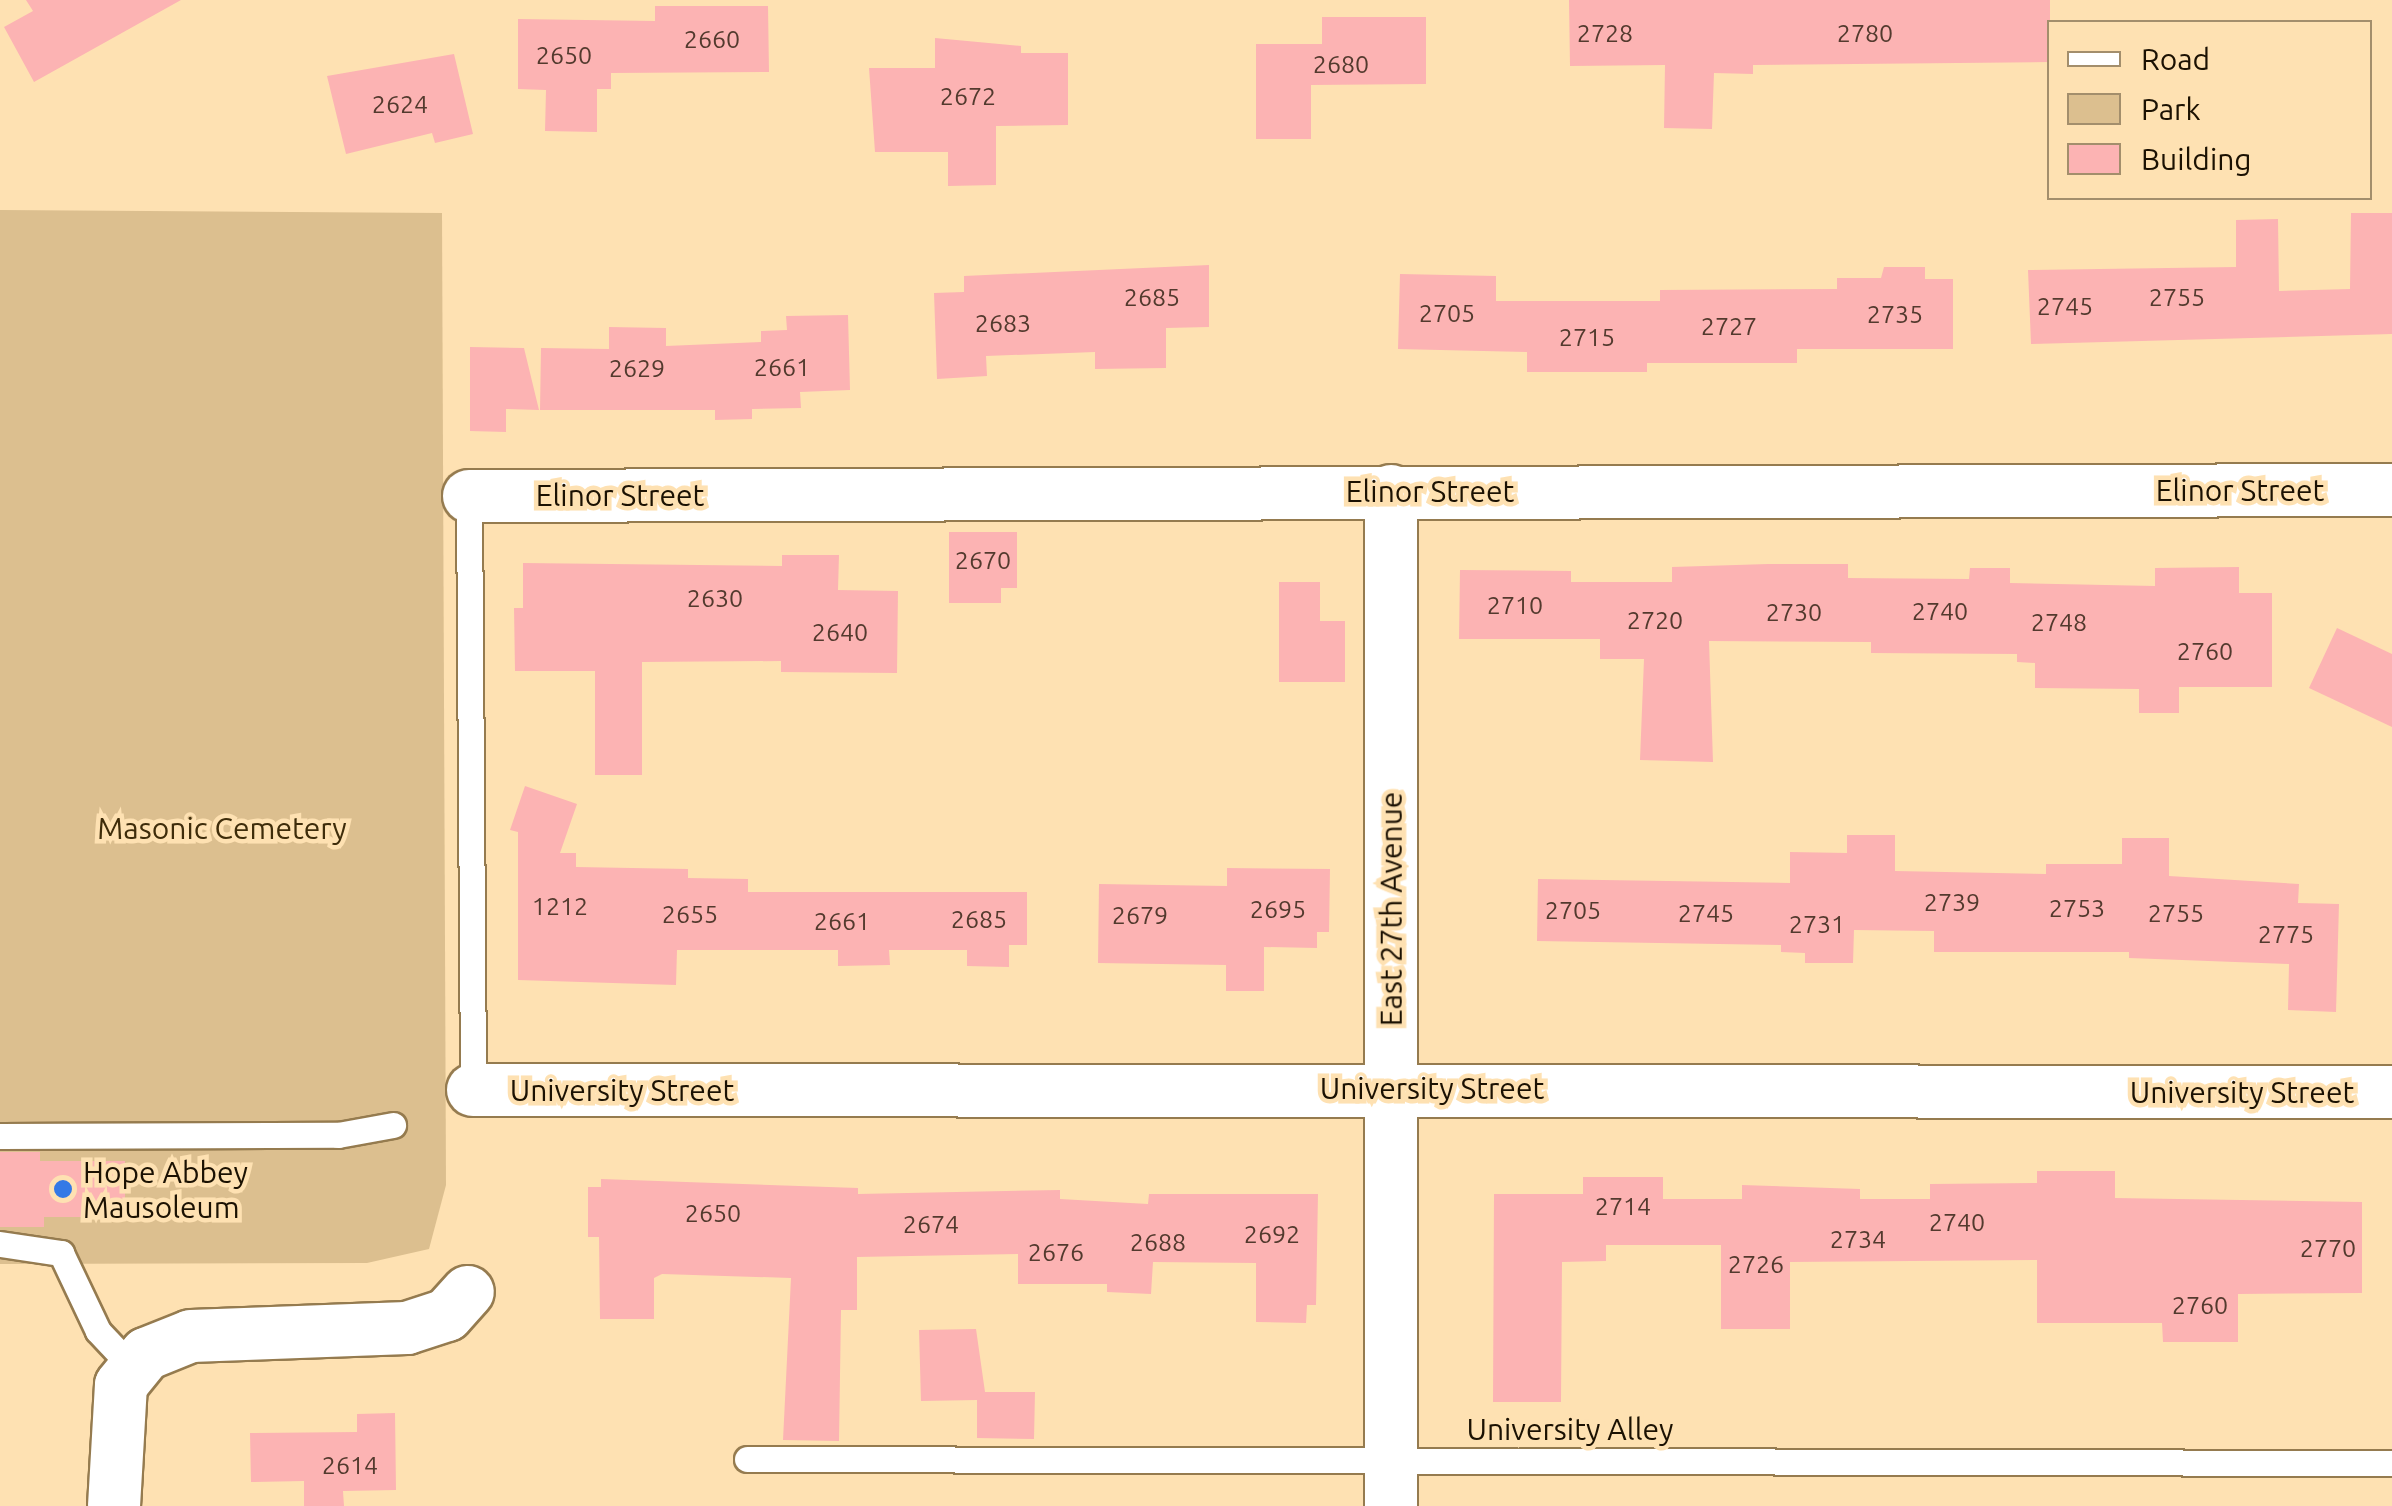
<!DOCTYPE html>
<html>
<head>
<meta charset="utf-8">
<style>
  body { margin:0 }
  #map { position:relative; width:2392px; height:1506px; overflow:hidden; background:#fee1b2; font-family:Ubuntu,sans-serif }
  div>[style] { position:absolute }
  .green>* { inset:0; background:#dcbf8f }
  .building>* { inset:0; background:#fcb3b3 }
  .roads { filter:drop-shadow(2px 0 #957b4f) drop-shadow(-2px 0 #957b4f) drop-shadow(0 2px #957b4f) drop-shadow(0 -2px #957b4f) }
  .lane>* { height:25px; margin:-12.5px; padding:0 12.5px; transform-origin:12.5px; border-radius:12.5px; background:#fff }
  .street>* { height:52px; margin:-26px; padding:0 26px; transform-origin:26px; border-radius:26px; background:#fff }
  .dots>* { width:28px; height:28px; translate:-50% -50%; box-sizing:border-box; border:5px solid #fee1b2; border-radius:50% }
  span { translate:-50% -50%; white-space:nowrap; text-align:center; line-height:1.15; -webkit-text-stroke:9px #fee1b2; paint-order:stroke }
  .number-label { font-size:25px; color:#533a2e }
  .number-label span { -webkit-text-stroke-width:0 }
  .street-label { font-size:30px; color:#1b1102 }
  .park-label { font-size:30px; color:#3e2c0a }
  .poi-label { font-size:30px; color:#1b1102 }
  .left { translate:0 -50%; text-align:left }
  .legend { position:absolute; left:2047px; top:20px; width:325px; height:180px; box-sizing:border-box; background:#fee1b2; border:2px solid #a38e6c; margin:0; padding:12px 18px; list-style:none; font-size:30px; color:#1b1102 }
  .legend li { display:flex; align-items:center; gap:20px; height:50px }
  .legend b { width:50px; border:2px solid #a38e6c }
</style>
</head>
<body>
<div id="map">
  <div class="green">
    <div style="clip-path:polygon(0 210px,442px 213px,446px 1185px,429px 1249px,367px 1263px,0 1264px)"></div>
  </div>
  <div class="building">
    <div style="clip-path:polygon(26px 0,181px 0,34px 82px,4px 27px,33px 11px)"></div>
    <div style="clip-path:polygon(1569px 0,2050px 0,2050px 62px,1753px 65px,1753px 74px,1714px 73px,1712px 129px,1664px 128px,1665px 65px,1570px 66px)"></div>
    <div style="clip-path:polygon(655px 6px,768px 6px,769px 72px,611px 73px,611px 89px,597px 89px,597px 132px,545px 131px,546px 90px,518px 89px,518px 19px,655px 21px)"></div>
    <div style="clip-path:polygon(1322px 17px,1426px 17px,1426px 84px,1311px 85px,1311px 139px,1256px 139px,1256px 44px,1322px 44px)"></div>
    <div style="clip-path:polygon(935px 38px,1021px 46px,1021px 53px,1068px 53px,1068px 125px,996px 126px,996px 185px,948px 186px,948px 152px,875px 152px,869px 68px,935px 68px)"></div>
    <div style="clip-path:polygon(454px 54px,473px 134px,435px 143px,432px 133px,346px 154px,327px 76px)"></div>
    <div style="clip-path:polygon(2351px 213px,2392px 213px,2392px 334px,2031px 344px,2028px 270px,2236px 267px,2236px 220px,2278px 219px,2279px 291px,2350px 289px)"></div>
    <div style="clip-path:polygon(1209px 265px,1209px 327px,1166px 328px,1166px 368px,1095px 369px,1095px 352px,986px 356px,987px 376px,937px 379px,934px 293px,964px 292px,964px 276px)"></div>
    <div style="clip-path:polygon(1884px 267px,1925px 267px,1925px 279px,1953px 279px,1953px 349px,1797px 349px,1797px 363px,1647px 363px,1647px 372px,1527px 372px,1527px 352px,1398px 349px,1400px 274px,1496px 276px,1496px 301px,1660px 301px,1660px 290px,1837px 289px,1837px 278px,1881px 278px)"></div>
    <div style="clip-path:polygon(848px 315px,850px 390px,800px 392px,801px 408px,752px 409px,752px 419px,715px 420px,715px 410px,540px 410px,541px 348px,609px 349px,609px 327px,666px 328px,666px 346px,761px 342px,761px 331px,787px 330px,786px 316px)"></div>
    <div style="clip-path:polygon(470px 347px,524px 348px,539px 410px,506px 409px,506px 432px,470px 431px)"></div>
    <div style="clip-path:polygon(949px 532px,1017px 532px,1017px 588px,1001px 588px,1001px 603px,949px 603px)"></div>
    <div style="clip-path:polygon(782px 555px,839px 555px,838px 590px,898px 591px,897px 673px,781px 672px,781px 661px,642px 662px,642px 775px,595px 775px,595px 671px,515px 671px,514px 608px,523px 608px,523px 563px,782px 566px)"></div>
    <div style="clip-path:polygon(1768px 564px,1848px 564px,1848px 578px,1969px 579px,1970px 568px,2010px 568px,2010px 583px,2155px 586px,2155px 568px,2239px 567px,2239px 593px,2272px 593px,2272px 687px,2179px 687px,2179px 713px,2139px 713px,2139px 689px,2035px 688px,2035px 663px,2017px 662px,2017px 654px,1871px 653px,1871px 642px,1709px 641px,1713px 762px,1640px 760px,1644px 659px,1600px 659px,1600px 639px,1459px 639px,1460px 570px,1571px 571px,1571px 582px,1672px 582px,1672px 567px)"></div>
    <div style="clip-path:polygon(1279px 582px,1320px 582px,1320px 621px,1345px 621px,1345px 682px,1279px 682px)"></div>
    <div style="clip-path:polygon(2337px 628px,2392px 654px,2392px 727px,2309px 688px)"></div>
    <div style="clip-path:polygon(525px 786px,577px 804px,560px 853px,576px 853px,576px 867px,688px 869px,688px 878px,748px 879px,748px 892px,1027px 892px,1027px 945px,1009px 945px,1009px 967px,967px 966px,967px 950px,889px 950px,890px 965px,838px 966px,838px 950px,677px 950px,676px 985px,518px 980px,518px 832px,510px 830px)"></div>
    <div style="clip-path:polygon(1847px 835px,1895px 835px,1895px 871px,2046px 874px,2046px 864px,2122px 864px,2122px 838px,2169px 838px,2169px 876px,2299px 884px,2298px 903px,2339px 904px,2336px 1012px,2288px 1010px,2289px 964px,2129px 958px,2129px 952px,1934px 952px,1934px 931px,1854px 930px,1853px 963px,1805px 963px,1805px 953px,1781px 952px,1781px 945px,1537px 941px,1538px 879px,1790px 883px,1790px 852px,1847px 853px)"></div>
    <div style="clip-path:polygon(1227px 868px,1330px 869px,1329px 932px,1317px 932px,1317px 948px,1264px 947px,1264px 991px,1226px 991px,1226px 965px,1098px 963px,1099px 884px,1227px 886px)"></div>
    <div style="clip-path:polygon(0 1152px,40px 1152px,40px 1161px,125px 1161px,125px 1217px,44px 1217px,44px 1227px,0 1227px)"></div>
    <div style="clip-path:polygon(2037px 1171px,2115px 1171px,2115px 1198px,2362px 1202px,2362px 1293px,2238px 1294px,2238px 1342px,2163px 1342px,2162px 1323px,2037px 1323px,2037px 1260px,1790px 1262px,1790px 1329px,1721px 1329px,1721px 1245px,1606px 1245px,1606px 1261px,1562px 1262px,1561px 1402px,1493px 1402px,1494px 1194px,1583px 1194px,1583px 1177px,1663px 1177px,1663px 1199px,1742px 1199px,1742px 1185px,1860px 1189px,1860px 1199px,1930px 1199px,1930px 1184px,2037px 1183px)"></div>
    <div style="clip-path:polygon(601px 1179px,858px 1188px,858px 1194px,1060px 1190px,1060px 1199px,1148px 1204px,1149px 1194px,1318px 1194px,1316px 1305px,1307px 1305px,1306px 1323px,1256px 1322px,1256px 1263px,1153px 1262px,1151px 1294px,1107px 1292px,1107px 1284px,1018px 1284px,1018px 1254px,857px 1257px,857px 1310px,841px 1310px,839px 1441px,783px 1440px,791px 1278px,662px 1274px,654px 1278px,654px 1319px,600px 1319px,599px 1237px,588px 1237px,588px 1187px,601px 1187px)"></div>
    <div style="clip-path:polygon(976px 1329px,985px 1392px,1035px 1392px,1034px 1439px,977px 1438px,977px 1400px,921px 1401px,919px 1330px)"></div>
    <div style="clip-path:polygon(395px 1413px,396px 1490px,343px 1491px,344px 1506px,304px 1506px,304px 1481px,251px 1482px,250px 1433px,357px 1432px,357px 1414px)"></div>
  </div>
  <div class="roads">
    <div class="lane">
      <div style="left:469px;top:496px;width:594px;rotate:89.61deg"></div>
      <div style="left:0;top:1136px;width:338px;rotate:-0.2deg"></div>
      <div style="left:338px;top:1135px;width:56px;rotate:-10.3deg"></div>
      <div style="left:0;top:1244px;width:62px;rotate:8.4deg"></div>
      <div style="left:61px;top:1253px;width:86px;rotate:64.6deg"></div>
      <div style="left:98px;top:1331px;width:48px;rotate:46.7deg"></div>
      <div style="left:747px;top:1459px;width:1645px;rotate:0.14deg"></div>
    </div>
    <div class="street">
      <div style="left:1391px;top:491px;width:1015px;rotate:90deg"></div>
      <div style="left:469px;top:496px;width:1923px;rotate:-0.18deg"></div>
      <div style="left:473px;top:1090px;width:1919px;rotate:0.06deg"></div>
      <div style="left:114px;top:1506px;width:121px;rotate:-86.7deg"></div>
      <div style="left:121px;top:1385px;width:40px;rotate:-51deg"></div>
      <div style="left:146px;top:1354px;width:48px;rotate:-21.8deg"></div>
      <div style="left:191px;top:1336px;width:216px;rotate:-2.1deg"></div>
      <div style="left:407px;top:1328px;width:42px;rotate:-18deg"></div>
      <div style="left:447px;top:1315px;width:31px;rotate:-48deg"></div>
    </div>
  </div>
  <div class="dots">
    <div style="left:63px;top:1189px;background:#3479e6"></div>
  </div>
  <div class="number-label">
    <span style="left:1605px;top:33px">2728</span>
    <span style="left:1865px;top:33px">2780</span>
    <span style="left:712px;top:39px">2660</span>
    <span style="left:564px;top:55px">2650</span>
    <span style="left:1341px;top:64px">2680</span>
    <span style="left:968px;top:96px">2672</span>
    <span style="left:400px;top:104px">2624</span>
    <span style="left:1152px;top:297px">2685</span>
    <span style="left:2177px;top:297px">2755</span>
    <span style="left:2065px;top:306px">2745</span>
    <span style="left:1447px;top:313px">2705</span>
    <span style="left:1895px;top:314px">2735</span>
    <span style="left:1003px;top:323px">2683</span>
    <span style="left:1729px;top:326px">2727</span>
    <span style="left:1587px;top:337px">2715</span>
    <span style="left:782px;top:367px">2661</span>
    <span style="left:637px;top:368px">2629</span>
    <span style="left:983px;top:560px">2670</span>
    <span style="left:715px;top:598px">2630</span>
    <span style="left:1515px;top:605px">2710</span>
    <span style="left:1940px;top:611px">2740</span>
    <span style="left:1794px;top:612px">2730</span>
    <span style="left:1655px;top:620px">2720</span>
    <span style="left:2059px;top:622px">2748</span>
    <span style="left:840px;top:632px">2640</span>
    <span style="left:2205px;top:651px">2760</span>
    <span style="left:1952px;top:902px">2739</span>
    <span style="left:560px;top:906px">1212</span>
    <span style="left:2077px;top:908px">2753</span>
    <span style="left:1278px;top:909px">2695</span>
    <span style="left:1573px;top:910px">2705</span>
    <span style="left:1706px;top:913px">2745</span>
    <span style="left:2176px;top:913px">2755</span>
    <span style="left:690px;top:914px">2655</span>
    <span style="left:1140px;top:915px">2679</span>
    <span style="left:979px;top:919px">2685</span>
    <span style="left:842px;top:921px">2661</span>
    <span style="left:1817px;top:924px">2731</span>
    <span style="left:2286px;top:934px">2775</span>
    <span style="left:1623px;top:1206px">2714</span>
    <span style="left:713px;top:1213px">2650</span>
    <span style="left:1957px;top:1222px">2740</span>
    <span style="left:931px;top:1224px">2674</span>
    <span style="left:1272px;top:1234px">2692</span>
    <span style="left:1858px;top:1239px">2734</span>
    <span style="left:1158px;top:1242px">2688</span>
    <span style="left:2328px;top:1248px">2770</span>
    <span style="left:1056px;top:1252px">2676</span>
    <span style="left:1756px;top:1264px">2726</span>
    <span style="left:2200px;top:1305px">2760</span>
    <span style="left:350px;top:1465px">2614</span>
  </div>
  <div class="street-label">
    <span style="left:2240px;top:490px">Elinor Street</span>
    <span style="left:1430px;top:491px">Elinor Street</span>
    <span style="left:620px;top:495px">Elinor Street</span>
    <span style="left:1391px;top:909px;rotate:-90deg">East 27th Avenue</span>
    <span style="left:1432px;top:1088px">University Street</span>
    <span style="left:622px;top:1090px">University Street</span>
    <span style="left:2242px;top:1092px">University Street</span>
    <span style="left:1570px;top:1429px">University Alley</span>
  </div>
  <div class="park-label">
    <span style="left:222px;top:828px">Masonic Cemetery</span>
  </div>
  <div class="poi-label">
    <span class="left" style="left:83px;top:1189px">Hope Abbey<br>Mausoleum</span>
  </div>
  <ul class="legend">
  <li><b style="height:12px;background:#fff"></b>Road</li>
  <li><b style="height:28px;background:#dcbf8f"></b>Park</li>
  <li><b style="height:28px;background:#fcb3b3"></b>Building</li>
  </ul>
</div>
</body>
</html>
